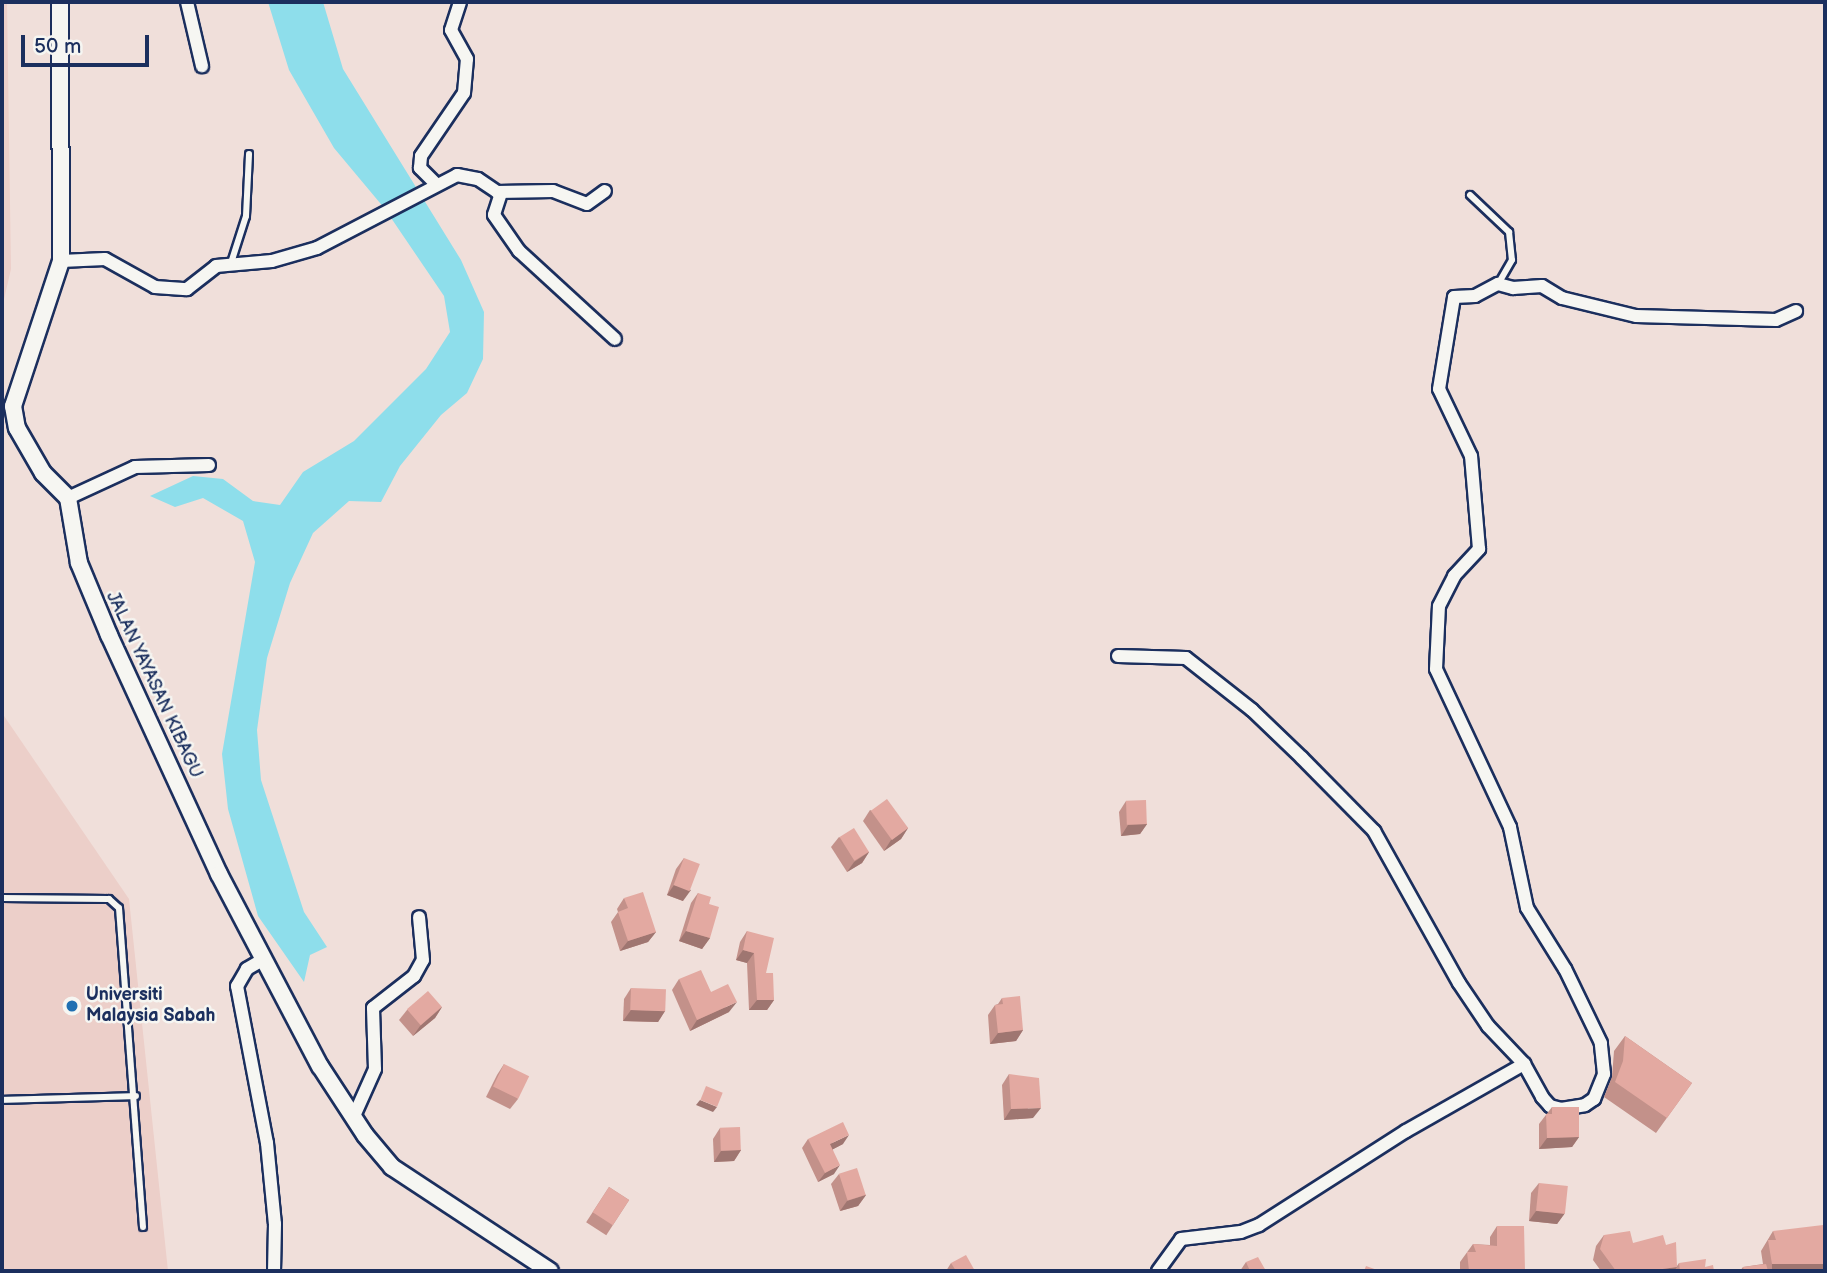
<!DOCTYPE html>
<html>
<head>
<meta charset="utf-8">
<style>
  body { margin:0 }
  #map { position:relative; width:1827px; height:1273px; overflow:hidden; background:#f0dfda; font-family:"Balsamiq Sans",sans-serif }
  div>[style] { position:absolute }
  .built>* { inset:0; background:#eccfc9 }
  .water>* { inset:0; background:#8edeeb }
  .roads { filter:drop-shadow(2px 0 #1b2f5e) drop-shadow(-2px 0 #1b2f5e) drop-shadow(0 2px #1b2f5e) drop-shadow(0 -2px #1b2f5e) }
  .service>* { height:6px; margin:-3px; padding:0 3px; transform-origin:3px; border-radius:3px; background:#f6f6f2 }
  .minor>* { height:12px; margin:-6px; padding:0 6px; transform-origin:6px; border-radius:6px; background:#f6f6f2 }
  .tertiary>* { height:16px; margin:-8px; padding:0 8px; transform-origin:8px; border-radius:8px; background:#f6f6f2 }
  .wall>* { inset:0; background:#c3918a; transform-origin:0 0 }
  .shaded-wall>* { inset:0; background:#9f7671; transform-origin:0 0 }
  .building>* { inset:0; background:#e3a9a1; transform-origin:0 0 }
  .dots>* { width:19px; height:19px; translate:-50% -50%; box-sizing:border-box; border:4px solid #f6f6f2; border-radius:50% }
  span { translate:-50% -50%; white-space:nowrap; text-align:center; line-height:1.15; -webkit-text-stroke:5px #f6f6f2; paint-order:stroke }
  .street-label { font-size:18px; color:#1b2f5e }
  .poi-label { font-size:18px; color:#1b2f5e; font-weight:700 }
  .left { translate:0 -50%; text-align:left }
  .frame { position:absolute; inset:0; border:4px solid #1b2f5e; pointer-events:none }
  .scale { position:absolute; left:21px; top:35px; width:128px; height:32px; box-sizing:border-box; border:4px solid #1b2f5e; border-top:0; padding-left:9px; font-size:21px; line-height:24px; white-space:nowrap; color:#1b2f5e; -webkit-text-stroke:5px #f6f6f2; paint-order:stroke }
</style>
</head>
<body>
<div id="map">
  <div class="built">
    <div style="clip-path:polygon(2px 2px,7px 2px,11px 269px,2px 308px)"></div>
    <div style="clip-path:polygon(2px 713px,129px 899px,168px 1271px,2px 1271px)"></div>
  </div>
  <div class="water">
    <div style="clip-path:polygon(268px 2px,323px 2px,343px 69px,461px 260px,484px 312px,483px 359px,467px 393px,441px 415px,400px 466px,381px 502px,349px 501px,313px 533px,290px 583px,267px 658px,257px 730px,261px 780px,304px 912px,327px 947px,310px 955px,304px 982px,258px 916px,228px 809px,222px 754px,255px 562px,243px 521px,203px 498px,175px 507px,150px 496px,193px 476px,223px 479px,253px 501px,280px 505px,303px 472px,354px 441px,426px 369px,450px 332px,444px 296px,385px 209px,334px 148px,289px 70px)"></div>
  </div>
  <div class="roads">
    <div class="service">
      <div style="left:1470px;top:195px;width:54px;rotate:43.5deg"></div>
      <div style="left:1509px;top:232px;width:28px;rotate:84deg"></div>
      <div style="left:1512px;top:260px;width:28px;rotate:120deg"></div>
      <div style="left:231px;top:263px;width:49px;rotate:-72.3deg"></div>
      <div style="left:246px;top:216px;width:62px;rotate:-87.2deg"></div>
      <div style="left:2px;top:898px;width:107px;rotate:0.5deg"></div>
      <div style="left:109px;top:899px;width:13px;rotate:42deg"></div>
      <div style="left:119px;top:908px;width:320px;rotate:85.7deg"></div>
      <div style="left:2px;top:1100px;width:134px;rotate:-1.7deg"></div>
    </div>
    <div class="minor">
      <div style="left:187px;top:2px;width:66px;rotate:76.8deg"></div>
      <div style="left:436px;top:184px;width:23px;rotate:-135deg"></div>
      <div style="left:420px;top:168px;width:12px;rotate:-85deg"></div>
      <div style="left:421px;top:156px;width:76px;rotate:-55.7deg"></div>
      <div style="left:464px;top:93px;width:34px;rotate:-85deg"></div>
      <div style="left:467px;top:59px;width:33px;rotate:-119deg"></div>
      <div style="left:451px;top:30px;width:29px;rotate:-72deg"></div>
      <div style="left:501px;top:193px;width:23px;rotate:108deg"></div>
      <div style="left:494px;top:215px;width:44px;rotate:55.2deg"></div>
      <div style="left:519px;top:251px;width:130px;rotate:42.5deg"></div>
      <div style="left:61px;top:261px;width:44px;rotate:-2.6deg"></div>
      <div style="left:105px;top:259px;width:57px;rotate:29.2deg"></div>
      <div style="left:155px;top:287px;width:32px;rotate:4deg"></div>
      <div style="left:187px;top:289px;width:37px;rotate:-38deg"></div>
      <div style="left:216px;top:266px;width:56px;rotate:-5.1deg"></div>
      <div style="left:272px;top:261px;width:47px;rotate:-16.1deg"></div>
      <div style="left:317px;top:248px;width:158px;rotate:-27.5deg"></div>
      <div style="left:457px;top:175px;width:21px;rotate:11deg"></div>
      <div style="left:478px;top:179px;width:23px;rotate:34deg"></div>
      <div style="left:497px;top:192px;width:56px;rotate:-1deg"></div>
      <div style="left:553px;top:191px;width:36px;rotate:21deg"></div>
      <div style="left:587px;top:204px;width:22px;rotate:-36deg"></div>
      <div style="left:68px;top:498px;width:74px;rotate:-24.8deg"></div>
      <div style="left:135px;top:467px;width:74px;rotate:-1.5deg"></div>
      <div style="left:1118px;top:656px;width:68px;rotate:1.7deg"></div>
      <div style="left:1186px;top:658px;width:84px;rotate:38.2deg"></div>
      <div style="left:1252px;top:710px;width:69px;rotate:43.8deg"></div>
      <div style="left:1302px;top:758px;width:103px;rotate:45.4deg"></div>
      <div style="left:1374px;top:831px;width:174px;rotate:60.8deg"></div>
      <div style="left:1459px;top:983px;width:52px;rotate:56deg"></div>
      <div style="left:1488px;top:1026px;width:52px;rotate:46.5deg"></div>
      <div style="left:1524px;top:1064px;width:38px;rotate:61deg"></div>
      <div style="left:1542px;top:1097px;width:12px;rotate:48deg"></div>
      <div style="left:1550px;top:1106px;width:11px;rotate:15deg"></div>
      <div style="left:1561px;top:1109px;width:24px;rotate:-9deg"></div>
      <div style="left:1585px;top:1105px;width:11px;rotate:-34deg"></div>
      <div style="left:1594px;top:1099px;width:27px;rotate:-68deg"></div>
      <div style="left:1604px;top:1074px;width:31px;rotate:-96deg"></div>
      <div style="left:1601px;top:1043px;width:82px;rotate:-115.9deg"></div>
      <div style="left:1565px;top:969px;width:72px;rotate:-121.9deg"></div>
      <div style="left:1527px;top:908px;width:83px;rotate:-101.9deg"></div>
      <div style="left:1510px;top:827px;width:174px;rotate:-115.1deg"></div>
      <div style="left:1436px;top:669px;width:63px;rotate:-87.3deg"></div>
      <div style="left:1439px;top:606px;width:34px;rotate:-63deg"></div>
      <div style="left:1454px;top:576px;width:37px;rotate:-47deg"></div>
      <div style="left:1479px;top:549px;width:93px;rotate:-94.9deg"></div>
      <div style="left:1471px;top:456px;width:74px;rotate:-115.5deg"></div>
      <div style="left:1439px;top:389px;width:93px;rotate:-80.7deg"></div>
      <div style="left:1454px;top:297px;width:21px;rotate:-3deg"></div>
      <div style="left:1475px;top:296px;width:26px;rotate:-28deg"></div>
      <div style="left:1498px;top:284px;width:16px;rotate:15deg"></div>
      <div style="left:1513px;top:288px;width:29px;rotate:-4deg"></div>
      <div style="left:1542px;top:286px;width:23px;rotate:31deg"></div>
      <div style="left:1562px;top:298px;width:76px;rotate:13.7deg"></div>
      <div style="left:1636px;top:316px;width:140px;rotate:1.6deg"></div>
      <div style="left:1776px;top:320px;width:22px;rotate:-24deg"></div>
      <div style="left:264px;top:959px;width:20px;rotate:150deg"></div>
      <div style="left:247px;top:969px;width:20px;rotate:120deg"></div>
      <div style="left:237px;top:986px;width:160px;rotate:79.2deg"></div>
      <div style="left:267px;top:1143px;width:81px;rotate:84.4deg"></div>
      <div style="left:275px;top:1224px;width:47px;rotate:91.2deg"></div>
      <div style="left:354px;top:1116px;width:51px;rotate:-65.9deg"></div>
      <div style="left:375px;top:1069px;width:61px;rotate:-91.9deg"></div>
      <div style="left:373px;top:1008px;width:52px;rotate:-38deg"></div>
      <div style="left:414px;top:976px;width:18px;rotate:-61deg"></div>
      <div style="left:423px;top:960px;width:43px;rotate:-95.3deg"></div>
      <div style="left:1158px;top:1271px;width:39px;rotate:-54deg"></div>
      <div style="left:1181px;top:1239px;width:60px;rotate:-6.7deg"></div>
      <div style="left:1241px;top:1232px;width:19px;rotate:-21deg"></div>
      <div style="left:1259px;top:1225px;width:174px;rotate:-32.6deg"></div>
      <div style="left:1406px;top:1131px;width:136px;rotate:-29.6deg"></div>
    </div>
    <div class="tertiary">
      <div style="left:60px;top:2px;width:259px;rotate:89.8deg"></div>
      <div style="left:61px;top:261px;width:153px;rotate:108.3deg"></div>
      <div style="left:13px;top:406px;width:22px;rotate:80deg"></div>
      <div style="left:17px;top:428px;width:52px;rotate:60deg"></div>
      <div style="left:43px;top:473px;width:35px;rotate:45deg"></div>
      <div style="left:68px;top:498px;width:66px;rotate:80.4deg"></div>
      <div style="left:79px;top:563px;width:78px;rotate:67.4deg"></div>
      <div style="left:109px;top:635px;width:263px;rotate:65.3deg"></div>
      <div style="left:219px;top:874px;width:217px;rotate:62.3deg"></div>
      <div style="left:320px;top:1066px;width:82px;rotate:56.9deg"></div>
      <div style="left:365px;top:1135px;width:42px;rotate:49.8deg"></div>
      <div style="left:392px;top:1167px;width:189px;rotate:33.4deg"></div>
    </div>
  </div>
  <div class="wall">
    <div style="clip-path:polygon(1126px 801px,1147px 824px,1140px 834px,1121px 836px,1119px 812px)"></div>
    <div style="clip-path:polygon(870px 810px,908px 828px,901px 839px,884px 851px,863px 821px)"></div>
    <div style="clip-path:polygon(839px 837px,869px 852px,862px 863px,847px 872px,831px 847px)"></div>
    <div style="clip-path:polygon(684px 858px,683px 901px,667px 895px,676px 869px)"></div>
    <div style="clip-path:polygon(698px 893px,709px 904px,710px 938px,702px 949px,679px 941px,691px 903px)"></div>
    <div style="clip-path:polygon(624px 898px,656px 932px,648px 942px,620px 951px,611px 922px,618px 912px,617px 909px)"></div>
    <div style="clip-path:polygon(747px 931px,766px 973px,774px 1000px,767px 1010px,749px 1010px,747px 963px,736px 960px,740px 942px)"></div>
    <div style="clip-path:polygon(679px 979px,711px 992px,729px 1012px,690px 1031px,672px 990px)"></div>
    <div style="clip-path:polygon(631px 988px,665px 1011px,658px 1022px,623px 1021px,624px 999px)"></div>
    <div style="clip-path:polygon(1002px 998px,1023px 1030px,1016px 1041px,990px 1044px,988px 1015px,995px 1005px,998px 1004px)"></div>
    <div style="clip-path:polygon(442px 1007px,435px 1018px,413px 1036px,399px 1020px,407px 1010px)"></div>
    <div style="clip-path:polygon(1625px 1036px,1692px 1083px,1656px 1133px,1604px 1097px,1612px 1077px,1614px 1051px)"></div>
    <div style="clip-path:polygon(504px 1064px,518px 1099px,510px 1109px,486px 1097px,497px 1075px)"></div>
    <div style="clip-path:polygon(1009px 1074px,1033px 1118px,1004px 1120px,1002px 1085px)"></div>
    <div style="clip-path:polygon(1552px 1107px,1579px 1137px,1572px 1147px,1539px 1149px,1539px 1124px)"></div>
    <div style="clip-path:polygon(720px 1128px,741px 1150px,734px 1161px,714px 1162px,713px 1139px)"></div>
    <div style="clip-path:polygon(808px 1139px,843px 1144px,833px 1149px,834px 1174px,818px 1182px,802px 1148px)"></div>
    <div style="clip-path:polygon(839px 1174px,866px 1195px,858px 1206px,840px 1211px,831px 1184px)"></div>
    <div style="clip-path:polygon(1539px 1183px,1565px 1213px,1557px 1224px,1529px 1221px,1531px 1193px)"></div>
    <div style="left:609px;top:1187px;width:24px;height:42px;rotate:33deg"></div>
    <div style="clip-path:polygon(1497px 1226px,1525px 1271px,1460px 1271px,1460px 1262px,1473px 1244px,1490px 1245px,1490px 1237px)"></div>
    <div style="clip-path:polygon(1773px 1231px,1825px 1271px,1740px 1271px,1743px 1267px,1763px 1264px,1761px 1251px)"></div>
    <div style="clip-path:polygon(1604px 1235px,1633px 1243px,1666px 1245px,1677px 1266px,1679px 1263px,1705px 1267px,1714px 1271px,1601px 1271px,1593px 1260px,1596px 1246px)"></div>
    <div style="clip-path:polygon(1246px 1262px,1266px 1271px,1240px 1271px)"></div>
    <div style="clip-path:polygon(951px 1263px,975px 1271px,946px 1271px)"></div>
  </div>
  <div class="shaded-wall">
    <div style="clip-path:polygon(1147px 824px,1140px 834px,1121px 836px,1128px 825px)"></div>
    <div style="clip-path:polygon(908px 828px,901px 839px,884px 851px,891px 840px)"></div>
    <div style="clip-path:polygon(869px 852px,862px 863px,847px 872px,854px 862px)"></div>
    <div style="clip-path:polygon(674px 885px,691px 890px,683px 901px,667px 895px)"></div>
    <div style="clip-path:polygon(686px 931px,710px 938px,702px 949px,679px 941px)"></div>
    <div style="clip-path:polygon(656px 932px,648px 942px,620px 951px,628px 941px)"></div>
    <div style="clip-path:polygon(743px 950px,754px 953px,747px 963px,736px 960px)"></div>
    <div style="clip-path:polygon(757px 1000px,774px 1000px,767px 1010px,749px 1010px)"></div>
    <div style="clip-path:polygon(737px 1002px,729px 1012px,690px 1031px,697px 1020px)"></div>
    <div style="clip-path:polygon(442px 1007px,435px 1018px,413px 1036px,420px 1026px)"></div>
    <div style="clip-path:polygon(631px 1010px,665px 1011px,658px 1022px,623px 1021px)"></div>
    <div style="clip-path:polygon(1023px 1030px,1016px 1041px,990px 1044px,998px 1033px)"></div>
    <div style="clip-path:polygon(700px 1100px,717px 1107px,713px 1112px,696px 1105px)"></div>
    <div style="clip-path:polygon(1041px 1108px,1033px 1118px,1004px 1120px,1011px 1109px)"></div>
    <div style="clip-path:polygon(849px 1135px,843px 1144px,824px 1154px,830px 1144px)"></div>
    <div style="clip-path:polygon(1579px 1137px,1572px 1147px,1539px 1149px,1547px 1138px)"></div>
    <div style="clip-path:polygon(741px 1150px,734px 1161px,714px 1162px,721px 1151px)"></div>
    <div style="clip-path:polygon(840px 1165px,834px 1174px,818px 1182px,825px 1173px)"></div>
    <div style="clip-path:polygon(866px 1195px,858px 1206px,840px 1211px,847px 1201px)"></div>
    <div style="clip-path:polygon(1536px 1211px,1565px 1213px,1557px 1224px,1529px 1221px)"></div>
    <div style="left:1772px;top:1264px;width:53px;height:8px"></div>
    <div style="clip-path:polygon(1677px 1267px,1674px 1271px,1648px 1271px)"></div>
  </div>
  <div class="building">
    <div style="left:887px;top:799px;width:36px;height:20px;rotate:54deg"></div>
    <div style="left:1146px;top:800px;width:24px;height:20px;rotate:88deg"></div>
    <div style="left:854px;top:828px;width:28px;height:17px;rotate:58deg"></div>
    <div style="left:684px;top:858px;width:17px;height:29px;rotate:21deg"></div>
    <div style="clip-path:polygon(643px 892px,656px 932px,628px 941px,618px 912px,628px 908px,624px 898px)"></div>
    <div style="clip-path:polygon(698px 893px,711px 897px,709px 904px,719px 907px,710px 938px,686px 931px)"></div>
    <div style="clip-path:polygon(747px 931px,774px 938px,766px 973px,773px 973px,774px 1000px,757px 1000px,754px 953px,743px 950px)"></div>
    <div style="clip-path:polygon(701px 970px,711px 992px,728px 984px,737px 1002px,697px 1020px,679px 979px)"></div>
    <div style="left:631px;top:988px;width:35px;height:22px;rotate:2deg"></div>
    <div style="left:428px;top:991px;width:21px;height:28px;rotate:49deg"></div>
    <div style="clip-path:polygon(1020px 996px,1023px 1030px,998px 1033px,995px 1005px,1003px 1004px,1002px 998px)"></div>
    <div style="clip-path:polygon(1625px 1036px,1692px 1083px,1667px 1118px,1615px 1082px,1623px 1061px)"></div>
    <div style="left:504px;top:1064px;width:28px;height:25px;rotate:26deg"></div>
    <div style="clip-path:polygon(1009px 1074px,1039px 1078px,1041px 1108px,1011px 1109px)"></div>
    <div style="left:706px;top:1086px;width:18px;height:15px;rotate:22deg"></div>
    <div style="clip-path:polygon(1552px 1107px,1579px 1107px,1579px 1137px,1547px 1138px,1546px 1114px,1552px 1114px)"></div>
    <div style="clip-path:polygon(843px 1122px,849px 1135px,830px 1144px,840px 1165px,825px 1173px,808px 1139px)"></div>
    <div style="left:740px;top:1127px;width:23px;height:20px;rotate:88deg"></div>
    <div style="left:857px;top:1168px;width:28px;height:19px;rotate:72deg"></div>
    <div style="left:1539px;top:1183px;width:29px;height:28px;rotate:6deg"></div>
    <div style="left:609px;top:1187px;width:24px;height:30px;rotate:33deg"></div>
    <div style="clip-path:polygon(1823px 1225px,1825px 1232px,1825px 1264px,1772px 1264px,1768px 1240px,1776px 1240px,1773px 1231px)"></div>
    <div style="clip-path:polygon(1497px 1226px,1524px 1226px,1525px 1271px,1469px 1271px,1467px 1252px,1476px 1252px,1473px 1244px,1497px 1246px)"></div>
    <div style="clip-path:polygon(1630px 1231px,1633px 1243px,1663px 1235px,1666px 1245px,1676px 1242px,1677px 1267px,1648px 1271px,1616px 1271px,1600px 1249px,1604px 1235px)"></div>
    <div style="clip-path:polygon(966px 1255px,975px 1271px,956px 1271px,951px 1263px)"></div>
    <div style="clip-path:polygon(1258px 1257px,1266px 1271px,1250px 1271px,1246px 1262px)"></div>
    <div style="clip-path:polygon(1706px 1259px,1705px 1267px,1713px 1265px,1714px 1271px,1680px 1271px,1679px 1263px)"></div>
    <div style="clip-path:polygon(1766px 1264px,1768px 1271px,1744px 1271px,1743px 1267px)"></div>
    <div style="clip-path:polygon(1366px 1266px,1380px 1271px,1364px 1271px)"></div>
  </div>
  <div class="dots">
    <div style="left:72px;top:1006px;background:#1f6fb2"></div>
  </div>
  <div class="street-label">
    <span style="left:154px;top:685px;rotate:65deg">JALAN YAYASAN KIBAGU</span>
  </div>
  <div class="poi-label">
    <span class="left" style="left:86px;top:1006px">Universiti<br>Malaysia Sabah</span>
  </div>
  <div class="frame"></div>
  <div class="scale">50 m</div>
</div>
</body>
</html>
